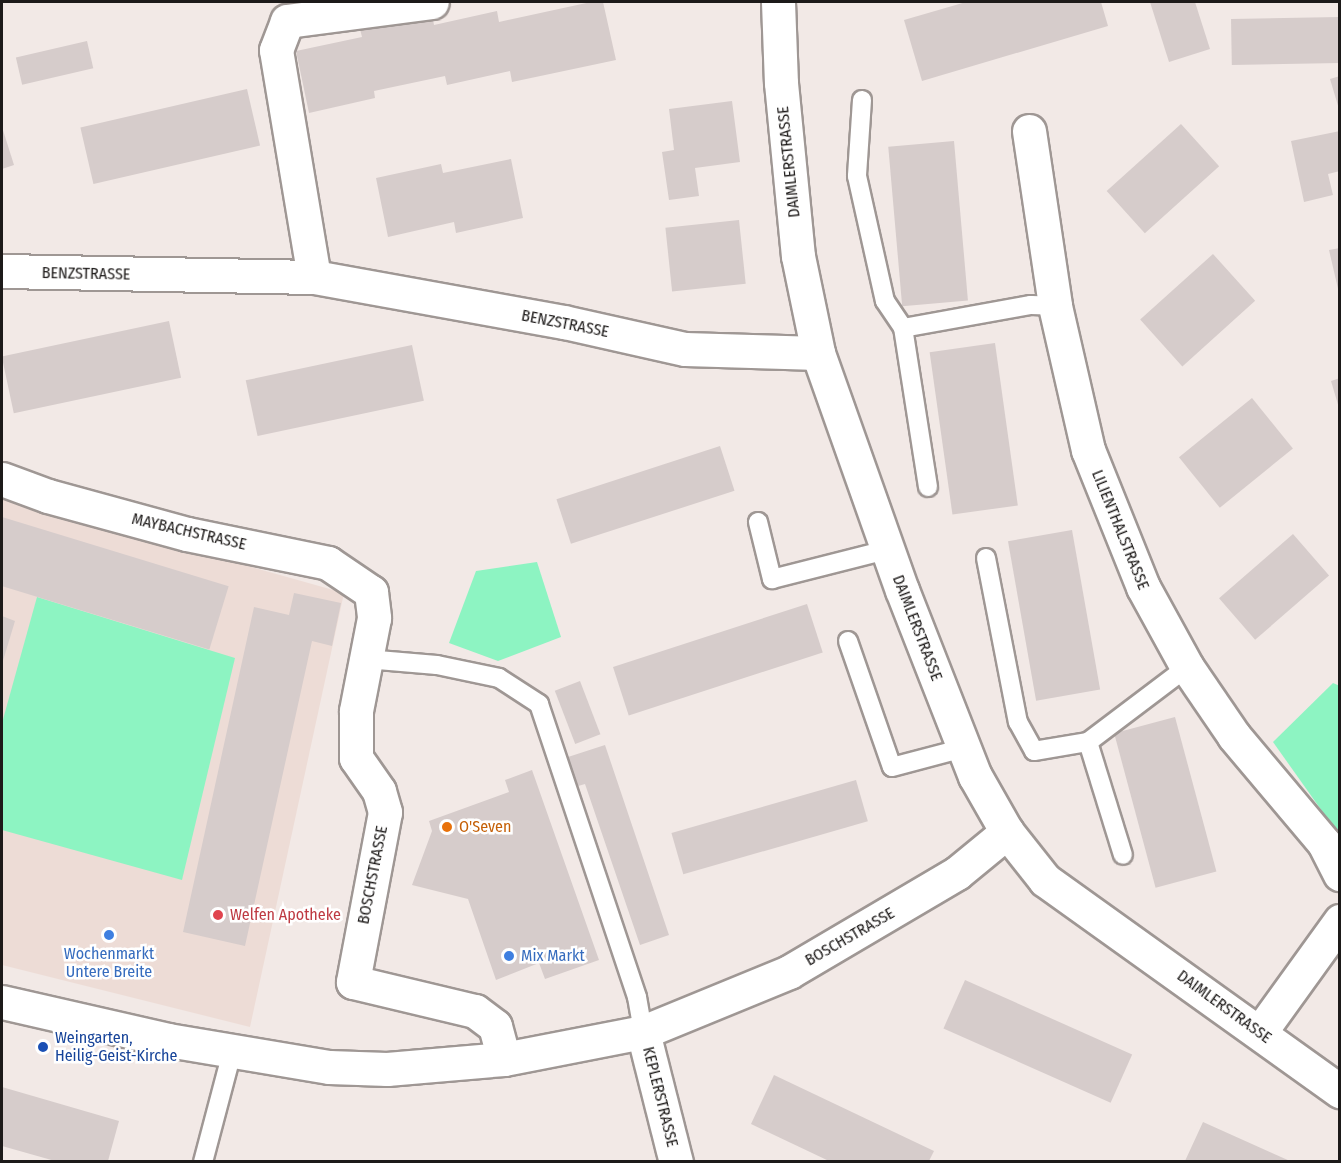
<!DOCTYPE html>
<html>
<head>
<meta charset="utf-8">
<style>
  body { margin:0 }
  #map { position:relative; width:1341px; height:1163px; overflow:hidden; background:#f2e9e6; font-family:"Fira Sans Condensed",sans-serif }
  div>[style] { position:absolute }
  .built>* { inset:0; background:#eddcd6 }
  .green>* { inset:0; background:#8df4c2 }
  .building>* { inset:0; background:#d6cccb; transform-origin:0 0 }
  .roads { filter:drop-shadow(2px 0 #9f9794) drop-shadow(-2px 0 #9f9794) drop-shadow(0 2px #9f9794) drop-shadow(0 -2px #9f9794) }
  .service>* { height:18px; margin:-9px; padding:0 9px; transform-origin:9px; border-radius:9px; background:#fff }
  .minor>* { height:33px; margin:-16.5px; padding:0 16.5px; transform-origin:16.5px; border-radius:16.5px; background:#fff }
  .dots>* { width:16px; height:16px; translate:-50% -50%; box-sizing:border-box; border:3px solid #fff; border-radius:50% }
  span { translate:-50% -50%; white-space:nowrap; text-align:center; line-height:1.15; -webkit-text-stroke:5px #fff; paint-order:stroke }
  .street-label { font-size:16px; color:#1d1a19 }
  .food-label { font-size:16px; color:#c56008 }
  .left { translate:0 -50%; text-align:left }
  .health-label { font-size:16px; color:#be3a42 }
  .shop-label { font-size:16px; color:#366cbe }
  .transit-label { font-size:16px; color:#164399 }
  .frame { position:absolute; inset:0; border:3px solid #1d1a19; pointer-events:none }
</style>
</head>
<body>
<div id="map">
  <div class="built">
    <div style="clip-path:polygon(2px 497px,344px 593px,250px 1027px,2px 965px)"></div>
  </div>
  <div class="green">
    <div style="clip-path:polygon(537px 562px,561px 637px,498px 661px,449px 643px,476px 571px)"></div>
    <div style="clip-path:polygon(37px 597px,235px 658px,182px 880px,2px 830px,2px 723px)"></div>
    <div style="clip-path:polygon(1333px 683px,1340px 686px,1339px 835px,1273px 742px)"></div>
  </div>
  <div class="building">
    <div style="clip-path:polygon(591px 2px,603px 2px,616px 60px,512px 82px,510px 71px,447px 85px,445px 76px,374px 91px,375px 98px,309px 113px,296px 51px,362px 37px,360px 29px,432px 13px,434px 25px,497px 11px,499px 22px)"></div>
    <div style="clip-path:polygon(966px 2px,1101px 2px,1108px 26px,922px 81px,904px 20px)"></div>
    <div style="clip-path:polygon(1150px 2px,1195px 2px,1210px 49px,1169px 62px)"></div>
    <div style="left:1339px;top:17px;width:46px;height:108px;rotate:89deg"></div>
    <div style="left:87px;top:41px;width:28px;height:73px;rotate:77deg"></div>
    <div style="clip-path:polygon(1340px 76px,1340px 109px,1339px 109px,1330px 79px)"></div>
    <div style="left:247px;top:89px;width:58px;height:171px;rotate:77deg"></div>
    <div style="clip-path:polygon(732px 101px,740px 162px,695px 168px,699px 196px,669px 200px,662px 152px,674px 150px,669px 109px)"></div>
    <div style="left:1181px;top:124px;width:57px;height:100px;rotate:48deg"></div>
    <div style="clip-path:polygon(2px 127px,14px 165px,2px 169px)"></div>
    <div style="clip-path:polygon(1340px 131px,1340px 171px,1328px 174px,1333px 195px,1304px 202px,1291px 141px)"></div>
    <div style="left:954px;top:141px;width:160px;height:66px;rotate:85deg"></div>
    <div style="clip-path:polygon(511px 159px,523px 218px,456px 233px,454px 222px,388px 237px,376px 178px,441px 164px,443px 173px)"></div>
    <div style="left:739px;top:220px;width:64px;height:74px;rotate:84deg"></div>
    <div style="clip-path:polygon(1340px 248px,1340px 293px,1339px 293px,1329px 250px)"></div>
    <div style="left:1213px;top:254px;width:63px;height:98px;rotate:48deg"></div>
    <div style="left:169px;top:321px;width:58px;height:171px;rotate:78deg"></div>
    <div style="left:995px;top:343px;width:164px;height:66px;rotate:82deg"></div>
    <div style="left:412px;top:345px;width:57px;height:170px;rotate:78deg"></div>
    <div style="clip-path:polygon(1340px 378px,1340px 408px,1339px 408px,1331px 381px)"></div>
    <div style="left:1252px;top:398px;width:65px;height:94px;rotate:51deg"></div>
    <div style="left:720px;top:446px;width:47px;height:172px;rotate:72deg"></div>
    <div style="left:2px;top:517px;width:237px;height:66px;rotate:17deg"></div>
    <div style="left:1072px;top:530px;width:162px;height:65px;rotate:80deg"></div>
    <div style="left:1293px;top:534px;width:55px;height:98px;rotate:49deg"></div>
    <div style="clip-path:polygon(294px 593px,341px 603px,332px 646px,312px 641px,245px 946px,183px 932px,254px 607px,289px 615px)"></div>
    <div style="left:807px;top:604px;width:51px;height:204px;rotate:72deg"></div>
    <div style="clip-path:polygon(2px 616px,15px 621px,2px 664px)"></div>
    <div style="left:580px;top:681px;width:57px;height:27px;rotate:69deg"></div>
    <div style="left:1175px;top:717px;width:160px;height:63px;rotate:75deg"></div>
    <div style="clip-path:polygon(605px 745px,669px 935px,640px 945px,585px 784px,578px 786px,568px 757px)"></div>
    <div style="clip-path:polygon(532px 770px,599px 960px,545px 979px,539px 963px,496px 980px,468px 899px,412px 885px,432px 831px,429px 821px,509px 792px,505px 780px)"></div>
    <div style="left:856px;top:780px;width:43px;height:192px;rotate:74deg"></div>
    <div style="left:965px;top:980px;width:183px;height:53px;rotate:24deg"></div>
    <div style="clip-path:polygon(774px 1075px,934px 1151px,929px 1161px,829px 1161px,751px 1124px)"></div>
    <div style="clip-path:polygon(2px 1087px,119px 1121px,108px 1161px,55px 1161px,2px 1146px)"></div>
    <div style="clip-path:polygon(1203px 1122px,1272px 1153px,1290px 1161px,1185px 1161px)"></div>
  </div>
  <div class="roads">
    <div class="service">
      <div style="left:862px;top:100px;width:76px;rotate:93.8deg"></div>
      <div style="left:857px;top:176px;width:128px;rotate:77.4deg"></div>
      <div style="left:885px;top:301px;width:32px;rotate:56deg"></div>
      <div style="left:928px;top:487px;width:161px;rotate:-98.9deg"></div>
      <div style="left:903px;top:328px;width:130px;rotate:-10.2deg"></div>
      <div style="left:1031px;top:305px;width:24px;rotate:2deg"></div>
      <div style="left:758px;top:522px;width:59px;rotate:76.2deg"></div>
      <div style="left:772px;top:579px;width:119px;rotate:-14.2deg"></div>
      <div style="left:986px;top:558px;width:167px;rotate:79deg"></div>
      <div style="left:1018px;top:722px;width:33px;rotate:61deg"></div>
      <div style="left:1034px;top:751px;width:55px;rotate:-9.5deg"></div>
      <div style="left:1088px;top:742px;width:124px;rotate:-37.1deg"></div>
      <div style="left:848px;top:641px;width:133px;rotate:70.8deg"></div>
      <div style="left:892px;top:767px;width:74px;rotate:-14.8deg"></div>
      <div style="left:366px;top:659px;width:71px;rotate:4.8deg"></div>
      <div style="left:437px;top:665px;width:63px;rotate:11.8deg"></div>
      <div style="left:499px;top:678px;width:48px;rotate:33deg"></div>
      <div style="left:539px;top:704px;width:309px;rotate:71.5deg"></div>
      <div style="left:637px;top:997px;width:36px;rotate:80deg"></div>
      <div style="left:1088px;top:742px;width:118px;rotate:72.8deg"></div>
      <div style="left:203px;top:1162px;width:114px;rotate:-75.2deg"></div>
    </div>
    <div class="minor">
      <div style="left:778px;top:2px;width:81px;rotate:87.9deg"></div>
      <div style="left:781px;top:83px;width:174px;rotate:84.4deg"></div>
      <div style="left:798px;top:256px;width:99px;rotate:78.3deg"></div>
      <div style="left:818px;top:353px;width:251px;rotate:70.5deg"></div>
      <div style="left:902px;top:590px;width:200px;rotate:68.6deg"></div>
      <div style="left:975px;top:776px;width:64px;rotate:60.3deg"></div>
      <div style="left:1007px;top:832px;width:61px;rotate:51.6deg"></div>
      <div style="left:1045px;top:880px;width:363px;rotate:35.6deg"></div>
      <div style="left:1029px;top:131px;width:177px;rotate:81.5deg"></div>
      <div style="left:1055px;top:306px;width:148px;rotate:77.1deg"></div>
      <div style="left:1088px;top:450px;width:148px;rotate:68.1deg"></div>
      <div style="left:1143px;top:587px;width:91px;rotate:61.2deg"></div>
      <div style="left:1187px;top:667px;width:83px;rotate:55.7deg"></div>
      <div style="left:1234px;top:736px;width:140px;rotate:49.9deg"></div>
      <div style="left:1324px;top:843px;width:35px;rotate:63deg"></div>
      <div style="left:2px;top:271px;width:312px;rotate:1.1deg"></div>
      <div style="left:314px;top:277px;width:254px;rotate:10.2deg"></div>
      <div style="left:564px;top:322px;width:124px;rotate:12.6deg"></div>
      <div style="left:685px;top:349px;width:133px;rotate:1.7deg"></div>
      <div style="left:314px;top:277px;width:230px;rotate:-99.5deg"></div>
      <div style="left:276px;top:50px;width:31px;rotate:-69deg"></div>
      <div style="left:287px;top:21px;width:146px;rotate:-7.5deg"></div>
      <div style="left:2px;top:479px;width:49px;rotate:20.3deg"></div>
      <div style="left:48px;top:496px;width:144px;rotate:15.3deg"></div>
      <div style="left:187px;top:534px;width:144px;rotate:11.6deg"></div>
      <div style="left:328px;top:563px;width:52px;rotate:34deg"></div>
      <div style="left:371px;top:592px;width:26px;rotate:83deg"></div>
      <div style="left:374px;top:618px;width:95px;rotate:101deg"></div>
      <div style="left:356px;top:711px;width:47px;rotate:90deg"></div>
      <div style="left:356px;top:758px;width:40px;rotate:55.1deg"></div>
      <div style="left:379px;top:791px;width:22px;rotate:74deg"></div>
      <div style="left:385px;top:812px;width:173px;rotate:100.7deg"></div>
      <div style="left:353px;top:982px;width:125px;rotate:13.4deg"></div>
      <div style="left:475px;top:1011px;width:25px;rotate:37deg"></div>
      <div style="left:495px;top:1026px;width:34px;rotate:75deg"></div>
      <div style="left:2px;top:1002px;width:170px;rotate:12.9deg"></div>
      <div style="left:168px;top:1040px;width:163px;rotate:9.5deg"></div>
      <div style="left:329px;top:1067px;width:58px;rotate:2deg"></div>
      <div style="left:387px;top:1069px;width:117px;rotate:-4.9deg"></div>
      <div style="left:504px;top:1059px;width:142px;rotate:-11deg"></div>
      <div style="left:643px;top:1032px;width:158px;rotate:-22.3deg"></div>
      <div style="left:789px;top:972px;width:195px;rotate:-30.5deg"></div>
      <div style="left:957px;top:873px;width:65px;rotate:-39.4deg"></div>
      <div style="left:643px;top:1032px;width:134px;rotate:75.8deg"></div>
      <div style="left:1260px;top:1032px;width:137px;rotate:-54.2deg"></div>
    </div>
  </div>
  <div class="dots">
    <div style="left:447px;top:827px;background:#e8710a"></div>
    <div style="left:218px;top:915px;background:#e0444e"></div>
    <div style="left:109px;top:935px;background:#3f7fe0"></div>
    <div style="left:509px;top:956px;background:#3f7fe0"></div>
    <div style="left:43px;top:1047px;background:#1a4fb4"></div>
  </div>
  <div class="street-label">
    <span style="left:789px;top:162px;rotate:-96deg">DAIMLERSTRASSE</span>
    <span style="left:86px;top:274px;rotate:1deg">BENZSTRASSE</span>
    <span style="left:565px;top:324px;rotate:11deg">BENZSTRASSE</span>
    <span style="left:1120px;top:530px;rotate:68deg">LILIENTHALSTRASSE</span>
    <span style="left:189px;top:532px;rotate:13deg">MAYBACHSTRASSE</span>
    <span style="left:917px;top:628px;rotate:69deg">DAIMLERSTRASSE</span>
    <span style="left:373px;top:875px;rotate:-79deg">BOSCHSTRASSE</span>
    <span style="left:850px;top:937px;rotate:-30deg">BOSCHSTRASSE</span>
    <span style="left:1224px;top:1007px;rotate:36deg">DAIMLERSTRASSE</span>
    <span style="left:660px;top:1097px;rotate:76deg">KEPLERSTRASSE</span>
  </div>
  <div class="food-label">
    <span class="left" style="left:459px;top:827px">O'Seven</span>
  </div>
  <div class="health-label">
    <span class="left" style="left:230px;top:915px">Welfen Apotheke</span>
  </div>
  <div class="shop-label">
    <span style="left:109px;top:963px">Wochenmarkt<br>Untere Breite</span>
    <span class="left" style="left:521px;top:956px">Mix Markt</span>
  </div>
  <div class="transit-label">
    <span class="left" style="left:55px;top:1047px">Weingarten,<br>Heilig-Geist-Kirche</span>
  </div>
  <div class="frame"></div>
</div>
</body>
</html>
